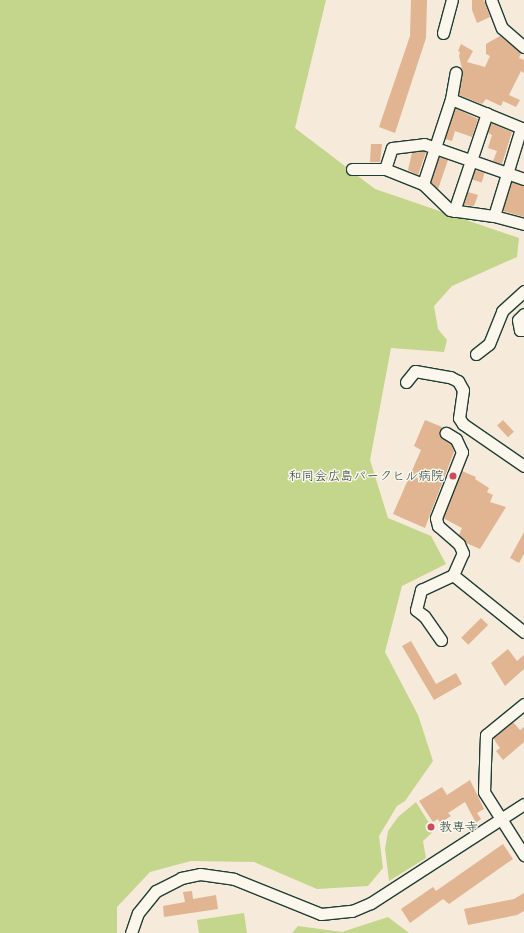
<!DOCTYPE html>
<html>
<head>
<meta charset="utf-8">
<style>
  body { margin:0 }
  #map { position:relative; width:524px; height:933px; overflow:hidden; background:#f6eada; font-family:Delius,"Klee One",sans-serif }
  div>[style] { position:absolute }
  .green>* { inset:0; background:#c4d68b }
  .building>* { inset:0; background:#e1b492; transform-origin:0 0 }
  .roads { filter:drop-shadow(1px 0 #1f3d34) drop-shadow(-1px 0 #1f3d34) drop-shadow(0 1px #1f3d34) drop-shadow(0 -1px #1f3d34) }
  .minor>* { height:11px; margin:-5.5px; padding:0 5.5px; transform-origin:5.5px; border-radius:5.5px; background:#fbf7ec }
  .dots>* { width:11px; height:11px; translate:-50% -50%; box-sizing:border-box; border:2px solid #fbf7ec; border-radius:50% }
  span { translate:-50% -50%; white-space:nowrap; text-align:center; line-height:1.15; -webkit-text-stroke:3px #fbf7ec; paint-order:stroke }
  .poi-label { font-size:13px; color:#1f3d34 }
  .right { translate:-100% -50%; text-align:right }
  .left { translate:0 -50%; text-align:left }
</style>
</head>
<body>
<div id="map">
  <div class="green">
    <div style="clip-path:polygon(0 0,326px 0,295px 128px,375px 189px,519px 238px,517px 257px,452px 286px,434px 306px,438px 329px,447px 340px,444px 352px,391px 348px,370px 460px,388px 518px,431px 536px,446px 564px,402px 586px,385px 652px,418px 715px,433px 761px,405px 801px,397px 806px,379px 836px,383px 868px,368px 886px,317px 889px,254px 862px,191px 861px,150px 872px,117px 907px,117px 933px,0 933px)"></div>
    <div style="clip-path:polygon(416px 802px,434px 831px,423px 841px,426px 858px,389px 881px,385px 849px,388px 831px,398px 817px)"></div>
    <div style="clip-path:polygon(244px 913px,247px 933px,199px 933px,197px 920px)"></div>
    <div style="clip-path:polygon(388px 917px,409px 933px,292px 933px,298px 926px,342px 932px)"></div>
  </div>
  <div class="building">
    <div style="clip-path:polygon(411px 0,427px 0,426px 38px,395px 133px,379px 127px,410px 36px)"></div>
    <div style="clip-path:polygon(472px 0,484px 0,490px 17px,477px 23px,472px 10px)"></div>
    <div style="clip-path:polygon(500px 36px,521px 53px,519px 58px,524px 60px,524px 73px,521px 71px,509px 95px,520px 100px,516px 107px,503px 101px,501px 106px,486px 99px,482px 104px,459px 95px,463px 73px,459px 56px,460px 52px,458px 51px,461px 44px,473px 51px,467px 62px,485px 67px,490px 56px,486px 54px,486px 44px)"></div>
    <div style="clip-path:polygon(455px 108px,478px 119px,472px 137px,455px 131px,452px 141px,445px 139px)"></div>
    <div style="clip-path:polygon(491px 123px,512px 132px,502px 164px,493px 161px,497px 151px,488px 148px,492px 135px,488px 133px)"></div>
    <div style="clip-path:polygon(371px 144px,382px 144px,380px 162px,370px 162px)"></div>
    <div style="clip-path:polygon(423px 151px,426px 152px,418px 175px,408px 170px,412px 153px)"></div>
    <div style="clip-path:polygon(439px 157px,448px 160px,438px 189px,431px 182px)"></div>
    <div style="left:475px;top:170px;width:10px;height:10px;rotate:17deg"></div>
    <div style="clip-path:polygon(512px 182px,524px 186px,524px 217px,503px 211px)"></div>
    <div style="clip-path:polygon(468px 192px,478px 195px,474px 206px,464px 205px)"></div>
    <div style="clip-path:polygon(425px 420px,442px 427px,440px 437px,451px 444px,454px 452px,425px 528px,393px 514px,421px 450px,414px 446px)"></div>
    <div style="left:503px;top:420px;width:16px;height:8px;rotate:47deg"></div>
    <div style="clip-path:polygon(462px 471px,476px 477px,475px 479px,489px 488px,487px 492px,493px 495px,490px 502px,506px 507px,480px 549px,466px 543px,459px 535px,462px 528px,443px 518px)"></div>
    <div style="clip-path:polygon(524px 532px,524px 554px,519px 563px,510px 558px)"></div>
    <div style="left:481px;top:618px;width:10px;height:28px;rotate:45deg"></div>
    <div style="clip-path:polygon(411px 641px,436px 684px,456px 673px,462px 684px,434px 700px,402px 646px)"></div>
    <div style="clip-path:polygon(508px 649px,517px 661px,524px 655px,524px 669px,505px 686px,491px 663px)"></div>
    <div style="clip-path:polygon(513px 722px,520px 730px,524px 727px,524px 742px,503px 760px,496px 751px,500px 748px,493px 738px)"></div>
    <div style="clip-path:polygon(470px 780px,484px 809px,477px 813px,481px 819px,476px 823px,465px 802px,448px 813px,451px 816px,440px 823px,438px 819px,433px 822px,419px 801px,442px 787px,447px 795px)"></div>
    <div style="clip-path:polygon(503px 844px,513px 859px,449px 904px,443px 899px,410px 923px,401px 909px,433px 887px,436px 891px)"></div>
    <div style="clip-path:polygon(192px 891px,193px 899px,216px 895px,218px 909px,164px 917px,163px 906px,185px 902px,183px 892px)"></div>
    <div style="clip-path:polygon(524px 893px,524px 911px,517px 915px,468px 925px,464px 909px,514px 899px)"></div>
  </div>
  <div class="roads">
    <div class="minor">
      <div style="left:491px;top:0;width:30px;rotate:69deg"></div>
      <div style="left:502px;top:28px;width:29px;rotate:41deg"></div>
      <div style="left:443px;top:33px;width:34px;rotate:-75deg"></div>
      <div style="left:451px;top:99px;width:79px;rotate:22.3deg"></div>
      <div style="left:352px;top:169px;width:33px"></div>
      <div style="left:385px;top:169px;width:41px;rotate:21.5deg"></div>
      <div style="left:423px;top:184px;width:37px;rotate:44deg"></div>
      <div style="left:450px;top:210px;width:44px;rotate:7.8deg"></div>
      <div style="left:494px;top:216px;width:31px;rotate:15deg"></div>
      <div style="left:385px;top:169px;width:22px;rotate:-72deg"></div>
      <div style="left:392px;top:148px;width:32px;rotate:-7deg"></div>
      <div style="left:424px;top:144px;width:106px;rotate:19.3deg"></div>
      <div style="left:423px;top:184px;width:89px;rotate:-71.8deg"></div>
      <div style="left:451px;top:99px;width:27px;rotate:-80deg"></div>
      <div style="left:454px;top:211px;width:103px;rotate:-71.4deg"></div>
      <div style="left:494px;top:216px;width:92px;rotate:-72.9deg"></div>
      <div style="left:524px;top:314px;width:8px;rotate:135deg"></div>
      <div style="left:518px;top:320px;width:10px;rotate:79deg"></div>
      <div style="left:520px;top:330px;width:4px"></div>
      <div style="left:476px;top:354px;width:16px;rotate:-38deg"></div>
      <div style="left:489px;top:344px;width:35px;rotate:-68deg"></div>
      <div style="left:502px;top:311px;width:30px;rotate:-42deg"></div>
      <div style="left:406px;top:382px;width:14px;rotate:-51deg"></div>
      <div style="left:415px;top:371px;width:36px;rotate:10deg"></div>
      <div style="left:450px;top:377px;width:9px;rotate:27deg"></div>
      <div style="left:458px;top:381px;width:10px;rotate:61deg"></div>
      <div style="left:463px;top:390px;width:28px;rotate:98deg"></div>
      <div style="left:459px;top:418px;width:7px;rotate:56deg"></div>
      <div style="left:463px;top:424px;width:74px;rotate:34.5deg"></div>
      <div style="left:453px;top:575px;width:91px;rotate:38.8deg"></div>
      <div style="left:441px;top:640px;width:29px;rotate:-125deg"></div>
      <div style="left:424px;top:616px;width:10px;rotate:-143deg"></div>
      <div style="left:416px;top:610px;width:21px;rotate:-76deg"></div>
      <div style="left:421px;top:590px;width:35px;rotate:-25deg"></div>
      <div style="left:453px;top:575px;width:24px;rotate:-66deg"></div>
      <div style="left:463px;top:553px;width:10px;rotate:-114deg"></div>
      <div style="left:459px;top:544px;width:28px;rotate:-139deg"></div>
      <div style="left:438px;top:526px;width:8px;rotate:-104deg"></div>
      <div style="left:436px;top:518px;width:71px;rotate:-68.5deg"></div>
      <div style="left:462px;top:452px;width:14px;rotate:-115deg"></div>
      <div style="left:456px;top:439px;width:12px;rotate:-149deg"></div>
      <div style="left:524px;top:704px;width:49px;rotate:140.8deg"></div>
      <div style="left:486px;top:735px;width:57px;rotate:92deg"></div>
      <div style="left:484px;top:792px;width:75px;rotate:57.6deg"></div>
      <div style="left:131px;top:933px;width:21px;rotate:-71deg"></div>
      <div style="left:138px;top:913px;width:28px;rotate:-51deg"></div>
      <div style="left:156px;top:891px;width:28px;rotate:-27deg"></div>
      <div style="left:181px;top:878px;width:19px;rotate:-12deg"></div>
      <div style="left:200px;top:874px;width:34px;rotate:8deg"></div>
      <div style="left:234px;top:879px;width:94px;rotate:21.9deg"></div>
      <div style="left:321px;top:914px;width:31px;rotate:-6deg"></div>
      <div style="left:352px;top:911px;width:21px;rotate:-23deg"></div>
      <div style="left:371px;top:903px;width:182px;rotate:-32.9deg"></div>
    </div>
  </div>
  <div class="dots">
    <div style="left:453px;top:476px;background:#d1495b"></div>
    <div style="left:431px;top:827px;background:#d1495b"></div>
  </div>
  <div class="poi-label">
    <span class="right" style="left:444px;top:476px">和同会広島パークヒル病院</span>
    <span class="left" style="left:439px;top:827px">教専寺</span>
  </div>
</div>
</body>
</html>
